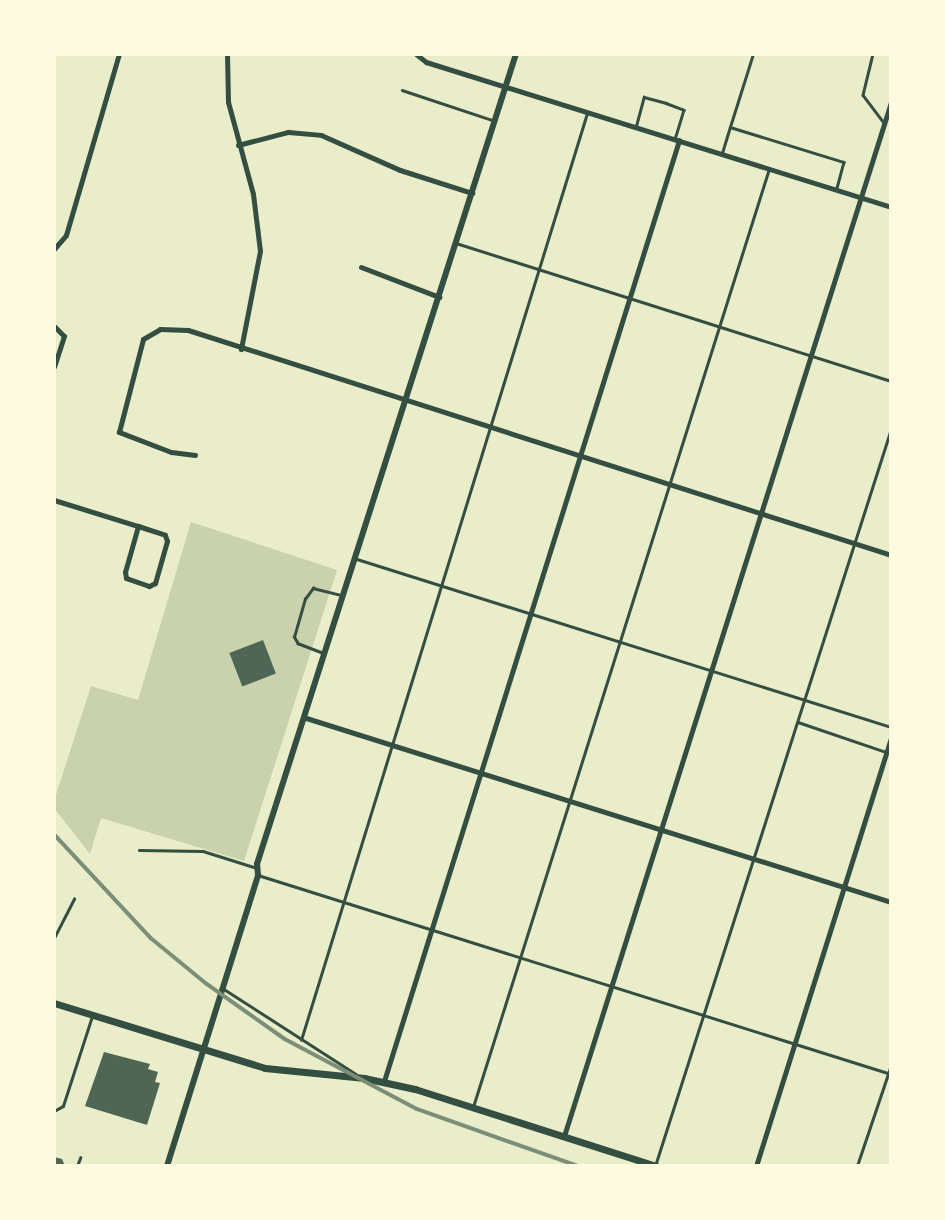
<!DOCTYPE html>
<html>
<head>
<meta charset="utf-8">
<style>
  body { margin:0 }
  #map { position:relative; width:945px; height:1220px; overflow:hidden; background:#e9edc9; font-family:Georgia,serif }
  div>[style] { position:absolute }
  .green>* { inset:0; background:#cad2ad }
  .building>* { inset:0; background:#4f6655; transform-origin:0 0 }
  .service>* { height:2.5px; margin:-1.25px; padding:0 1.25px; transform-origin:1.25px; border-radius:1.25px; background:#344e41 }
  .minor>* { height:5px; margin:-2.5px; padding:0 2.5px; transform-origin:2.5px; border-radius:2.5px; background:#344e41 }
  .tertiary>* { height:6px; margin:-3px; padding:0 3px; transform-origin:3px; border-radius:3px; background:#344e41 }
  .secondary>* { height:7px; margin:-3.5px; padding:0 3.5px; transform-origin:3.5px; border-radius:3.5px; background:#344e41 }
  .rail>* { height:3.5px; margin:-1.75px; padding:0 1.75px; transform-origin:1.75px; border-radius:1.75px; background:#7c8e77 }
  span { translate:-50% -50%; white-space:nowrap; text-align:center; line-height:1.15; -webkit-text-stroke:7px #fefae0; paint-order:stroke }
  .frame { position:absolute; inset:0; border:56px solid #fefae0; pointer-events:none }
</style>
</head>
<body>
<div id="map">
  <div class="green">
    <div style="clip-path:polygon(191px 522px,337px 570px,244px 861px,101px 818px,90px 854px,54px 808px,54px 801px,91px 686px,138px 700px)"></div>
  </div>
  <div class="building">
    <div style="left:263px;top:640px;width:36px;height:36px;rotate:69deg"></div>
    <div style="clip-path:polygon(104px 1052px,150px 1064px,148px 1069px,158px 1072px,155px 1082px,160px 1083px,147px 1125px,85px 1106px)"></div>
    <div style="clip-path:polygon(54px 1157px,62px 1159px,65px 1166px,54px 1166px)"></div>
  </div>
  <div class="service">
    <div style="left:873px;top:54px;width:42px;rotate:103.7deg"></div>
    <div style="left:863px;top:95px;width:34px;rotate:53deg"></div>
    <div style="left:402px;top:90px;width:95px;rotate:18.4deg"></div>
    <div style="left:636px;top:126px;width:30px;rotate:-75deg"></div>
    <div style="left:644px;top:97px;width:23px;rotate:15deg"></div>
    <div style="left:666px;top:103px;width:19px;rotate:21deg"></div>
    <div style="left:684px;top:110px;width:30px;rotate:107deg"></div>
    <div style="left:730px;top:127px;width:77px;rotate:-72.5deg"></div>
    <div style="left:722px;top:153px;width:27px;rotate:-73deg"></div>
    <div style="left:730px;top:127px;width:119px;rotate:17.1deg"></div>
    <div style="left:844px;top:162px;width:28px;rotate:105deg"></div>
    <div style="left:456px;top:243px;width:456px;rotate:17.6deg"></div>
    <div style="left:357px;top:559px;width:560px;rotate:17.46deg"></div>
    <div style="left:322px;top:653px;width:26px;rotate:-159deg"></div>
    <div style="left:298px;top:644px;width:8px;rotate:-120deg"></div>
    <div style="left:294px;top:637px;width:40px;rotate:-74deg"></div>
    <div style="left:305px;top:599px;width:14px;rotate:-54deg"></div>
    <div style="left:313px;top:588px;width:30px;rotate:14deg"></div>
    <div style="left:798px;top:722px;width:93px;rotate:18.8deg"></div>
    <div style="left:139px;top:850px;width:64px;rotate:0.9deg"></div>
    <div style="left:203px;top:851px;width:57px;rotate:17.5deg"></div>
    <div style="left:258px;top:875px;width:664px;rotate:17.45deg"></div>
    <div style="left:54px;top:938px;width:44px;rotate:-62.9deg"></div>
    <div style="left:224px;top:989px;width:157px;rotate:32.8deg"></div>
    <div style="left:301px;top:1040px;width:970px;rotate:-72.85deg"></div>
    <div style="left:473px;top:1107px;width:984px;rotate:-72.49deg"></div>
    <div style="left:54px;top:1111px;width:10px;rotate:-29deg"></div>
    <div style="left:63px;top:1106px;width:95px;rotate:-72.1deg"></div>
    <div style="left:656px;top:1163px;width:771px;rotate:-72.25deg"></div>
    <div style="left:77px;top:1166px;width:9px;rotate:-69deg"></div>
    <div style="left:857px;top:1166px;width:107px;rotate:-71.4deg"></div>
  </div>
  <div class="minor">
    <div style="left:227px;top:54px;width:48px;rotate:88.8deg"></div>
    <div style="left:228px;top:102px;width:95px;rotate:74.8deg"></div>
    <div style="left:253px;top:194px;width:57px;rotate:83deg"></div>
    <div style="left:260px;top:251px;width:100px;rotate:101deg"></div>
    <div style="left:416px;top:54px;width:13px;rotate:39deg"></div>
    <div style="left:426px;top:62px;width:487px;rotate:17.3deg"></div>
    <div style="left:238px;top:145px;width:52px;rotate:-14.6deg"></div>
    <div style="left:288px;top:132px;width:33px;rotate:5deg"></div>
    <div style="left:321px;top:135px;width:86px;rotate:23.9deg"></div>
    <div style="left:400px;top:170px;width:76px;rotate:17.7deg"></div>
    <div style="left:54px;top:249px;width:18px;rotate:-49deg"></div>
    <div style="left:66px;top:235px;width:189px;rotate:-73.7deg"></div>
    <div style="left:361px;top:267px;width:84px;rotate:21deg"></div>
    <div style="left:54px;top:326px;width:14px;rotate:45deg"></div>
    <div style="left:64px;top:336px;width:32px;rotate:108deg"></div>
    <div style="left:195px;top:455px;width:24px;rotate:-173deg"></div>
    <div style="left:171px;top:452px;width:56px;rotate:-159deg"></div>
    <div style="left:119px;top:432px;width:96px;rotate:-75.5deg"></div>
    <div style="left:143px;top:339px;width:20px;rotate:-30deg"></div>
    <div style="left:160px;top:329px;width:28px;rotate:2deg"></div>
    <div style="left:188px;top:330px;width:738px;rotate:17.75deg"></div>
    <div style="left:54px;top:500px;width:88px;rotate:17.2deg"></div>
    <div style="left:138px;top:526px;width:28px;rotate:18deg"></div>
    <div style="left:165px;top:535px;width:6px;rotate:72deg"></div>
    <div style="left:167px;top:541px;width:44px;rotate:105.9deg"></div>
    <div style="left:155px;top:583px;width:7px;rotate:153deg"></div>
    <div style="left:149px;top:586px;width:24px;rotate:-161deg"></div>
    <div style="left:126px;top:578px;width:6px;rotate:-99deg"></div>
    <div style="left:125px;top:572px;width:48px;rotate:-74.2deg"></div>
    <div style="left:303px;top:717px;width:616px;rotate:17.46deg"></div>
    <div style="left:384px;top:1081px;width:986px;rotate:-72.59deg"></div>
    <div style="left:564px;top:1136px;width:1084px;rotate:-72.45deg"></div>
    <div style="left:756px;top:1166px;width:449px;rotate:-72.5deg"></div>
  </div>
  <div class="tertiary">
    <div style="left:167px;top:1166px;width:305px;rotate:-72.6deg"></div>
    <div style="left:258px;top:875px;width:11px;rotate:-95deg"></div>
    <div style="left:257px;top:864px;width:850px;rotate:-72.27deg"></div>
  </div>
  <div class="secondary">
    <div style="left:54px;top:1003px;width:221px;rotate:17.1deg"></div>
    <div style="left:265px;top:1068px;width:100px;rotate:5.8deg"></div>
    <div style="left:364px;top:1078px;width:52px;rotate:12.2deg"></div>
    <div style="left:415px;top:1089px;width:254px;rotate:17.7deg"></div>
  </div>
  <div class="rail">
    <div style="left:54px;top:834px;width:142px;rotate:47deg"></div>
    <div style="left:151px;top:938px;width:72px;rotate:39.4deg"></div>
    <div style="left:207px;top:984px;width:95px;rotate:35.2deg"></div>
    <div style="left:285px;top:1039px;width:149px;rotate:27.9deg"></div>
    <div style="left:417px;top:1109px;width:171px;rotate:19.5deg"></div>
  </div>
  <div class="frame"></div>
</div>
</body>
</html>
